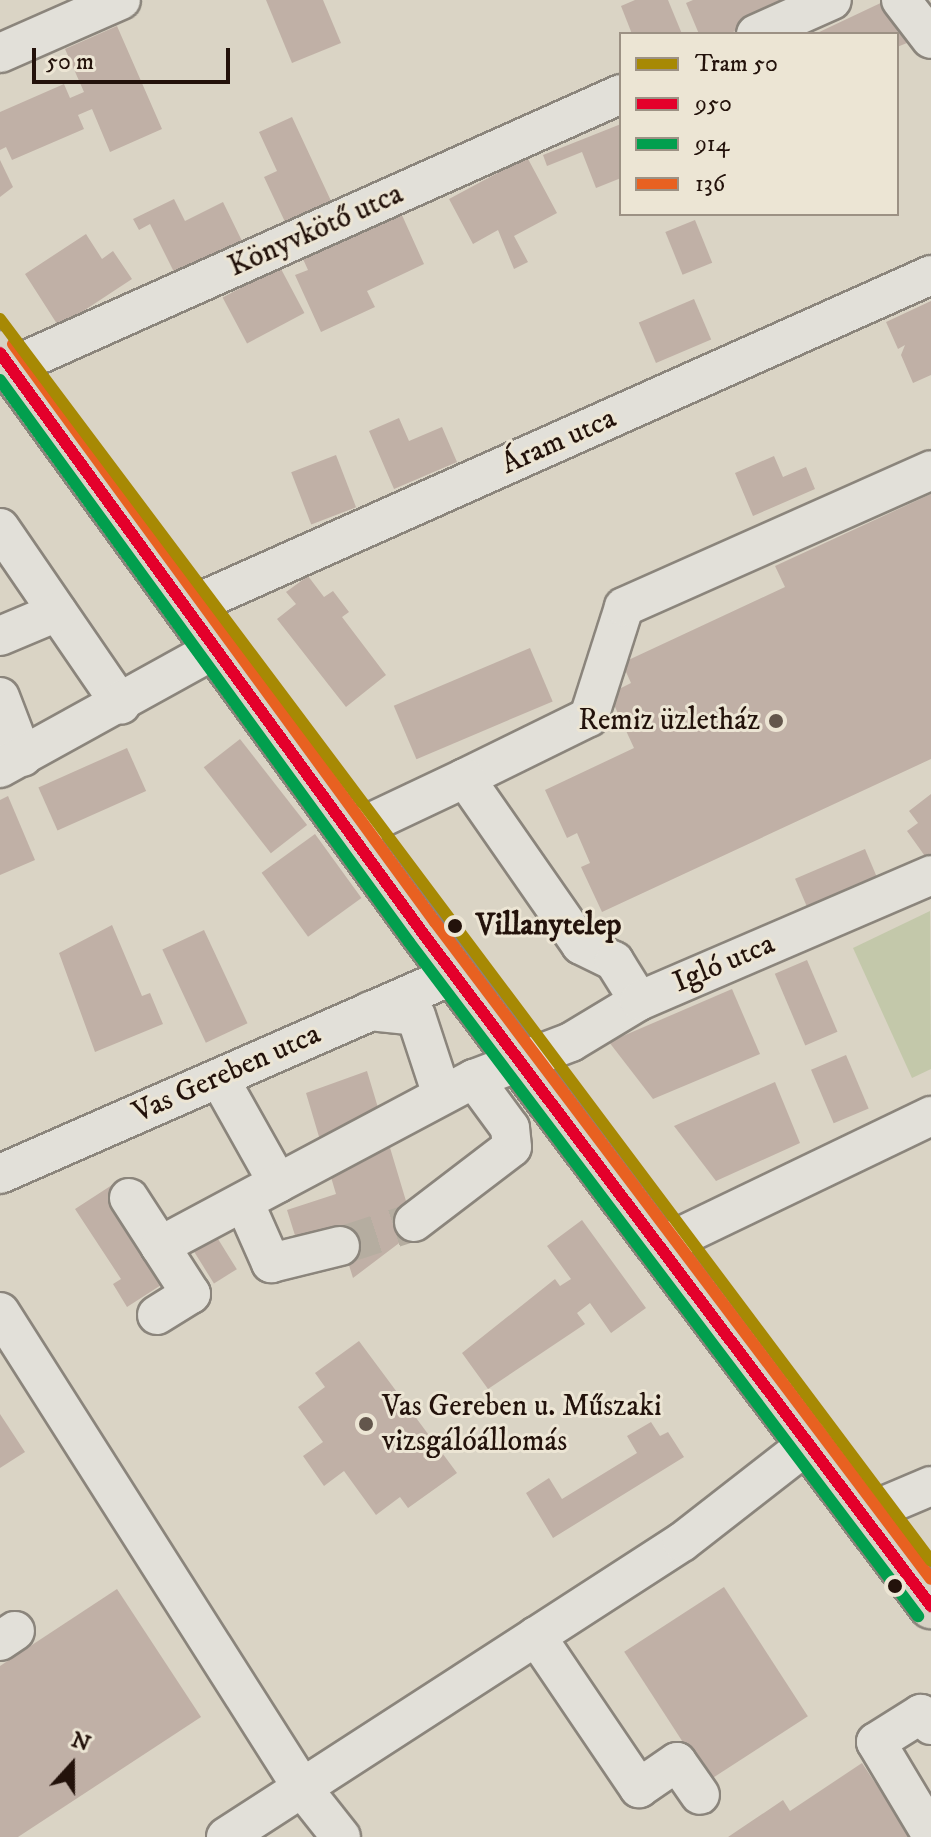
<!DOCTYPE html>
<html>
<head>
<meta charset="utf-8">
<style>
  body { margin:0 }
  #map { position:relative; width:931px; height:1837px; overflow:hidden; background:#dad4c5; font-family:"IM FELL DW Pica",serif }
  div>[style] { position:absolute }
  .green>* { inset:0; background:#c3c8aa }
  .building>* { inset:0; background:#c0b0a6; transform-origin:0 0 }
  .minor-tunnel>* { height:38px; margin-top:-19px; transform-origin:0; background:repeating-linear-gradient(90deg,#b5ada0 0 38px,transparent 0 57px) }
  .roads { filter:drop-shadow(2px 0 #8b857c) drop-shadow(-2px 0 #8b857c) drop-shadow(0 2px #8b857c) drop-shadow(0 -2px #8b857c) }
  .minor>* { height:38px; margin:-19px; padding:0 19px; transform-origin:19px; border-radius:19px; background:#e2e0d9 }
  .major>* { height:44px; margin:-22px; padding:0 22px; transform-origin:22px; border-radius:22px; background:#d7d1c4 }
  .bus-1>* { height:12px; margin:-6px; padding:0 6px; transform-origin:6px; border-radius:6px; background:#e4002b }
  .bus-2>* { height:12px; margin:-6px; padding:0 6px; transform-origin:6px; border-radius:6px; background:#029f4e }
  .bus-3>* { height:12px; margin:-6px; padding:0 6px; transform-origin:6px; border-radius:6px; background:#e86121 }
  .tram-1>* { height:12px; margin:-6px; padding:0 6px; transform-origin:6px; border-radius:6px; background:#a78904 }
  .dots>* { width:22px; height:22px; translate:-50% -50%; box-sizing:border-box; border:4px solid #ece5d4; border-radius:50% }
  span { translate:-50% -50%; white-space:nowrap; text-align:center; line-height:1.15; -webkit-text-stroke:6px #ece5d4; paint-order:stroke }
  .street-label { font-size:30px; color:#23120b }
  .poi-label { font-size:30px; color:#23120b }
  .right { translate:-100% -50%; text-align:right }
  .left { translate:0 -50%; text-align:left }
  .stop-label { font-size:30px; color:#23120b; font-weight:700 }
  .legend { position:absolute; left:619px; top:32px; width:280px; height:184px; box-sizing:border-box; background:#ece5d4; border:2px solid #9c9184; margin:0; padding:10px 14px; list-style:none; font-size:24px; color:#23120b }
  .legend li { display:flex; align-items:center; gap:16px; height:40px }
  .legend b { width:40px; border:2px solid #9c9184 }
  .north { position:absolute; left:32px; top:1725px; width:80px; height:80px; -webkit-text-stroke:6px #ece5d4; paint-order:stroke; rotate:21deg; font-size:22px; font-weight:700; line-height:32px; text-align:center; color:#23120b }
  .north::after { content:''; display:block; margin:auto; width:28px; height:36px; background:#23120b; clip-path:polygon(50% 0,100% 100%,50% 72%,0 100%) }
  .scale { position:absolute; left:32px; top:48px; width:198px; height:36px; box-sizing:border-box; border:4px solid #23120b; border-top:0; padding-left:10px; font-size:24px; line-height:28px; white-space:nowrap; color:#23120b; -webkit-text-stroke:6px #ece5d4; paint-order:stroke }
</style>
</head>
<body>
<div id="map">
  <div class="green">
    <div style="clip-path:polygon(930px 911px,931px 1069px,912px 1078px,853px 948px)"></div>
  </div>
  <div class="building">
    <div style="clip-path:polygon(266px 0,323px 0,341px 43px,292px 63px)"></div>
    <div style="clip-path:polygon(635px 0,668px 0,682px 34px,632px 34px,621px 6px)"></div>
    <div style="clip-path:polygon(693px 0,795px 0,797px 6px,728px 34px,699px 34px,686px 3px)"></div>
    <div style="clip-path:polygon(887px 0,907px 43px,897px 47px,897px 34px,815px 34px)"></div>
    <div style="clip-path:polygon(117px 26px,162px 129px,110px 152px,92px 109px,78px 115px,84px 129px,12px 160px,6px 147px,0 150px,0 112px,64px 84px,70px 98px,84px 92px,65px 49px)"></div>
    <div style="clip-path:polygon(292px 117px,332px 203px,286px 224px,264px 177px,277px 171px,259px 132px)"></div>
    <div style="clip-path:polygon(621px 124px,621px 178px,596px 188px,582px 152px,547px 166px,543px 155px)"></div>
    <div style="clip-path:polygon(527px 157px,557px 213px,514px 236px,528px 262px,514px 269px,498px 230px,473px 244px,449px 199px)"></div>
    <div style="clip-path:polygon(0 160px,13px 187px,0 197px)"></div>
    <div style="clip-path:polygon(174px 199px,185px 221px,223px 202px,242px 241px,175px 274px,150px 224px,139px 230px,133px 219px)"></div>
    <div style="clip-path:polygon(401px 213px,424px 264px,367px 291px,375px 307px,321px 332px,295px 275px,308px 270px,303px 259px)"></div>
    <div style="left:695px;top:220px;width:46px;height:32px;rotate:68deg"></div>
    <div style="clip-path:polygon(86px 234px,102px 259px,113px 251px,132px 279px,59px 327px,25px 274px)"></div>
    <div style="left:280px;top:267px;width:52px;height:65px;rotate:62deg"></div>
    <div style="left:694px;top:299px;width:44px;height:60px;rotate:67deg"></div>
    <div style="clip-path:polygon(931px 301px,931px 375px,913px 383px,901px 355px,905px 345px,898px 349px,886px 322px)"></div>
    <div style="clip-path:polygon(399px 418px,409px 441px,442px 427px,457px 462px,394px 489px,369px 431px)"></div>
    <div style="left:336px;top:455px;width:56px;height:48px;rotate:69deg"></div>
    <div style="clip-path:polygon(774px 456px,783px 477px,806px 467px,815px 489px,753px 516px,735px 473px)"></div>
    <div style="clip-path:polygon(931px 494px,931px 759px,602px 912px,581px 867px,590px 863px,577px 833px,567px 838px,545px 790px,634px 748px,609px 694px,631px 683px,622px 663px,785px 587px,775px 566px)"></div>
    <div style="clip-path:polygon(308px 576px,324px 597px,333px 591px,349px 612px,342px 617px,386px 675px,346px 707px,277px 619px,296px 604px,286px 592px)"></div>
    <div style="left:530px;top:648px;width:58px;height:148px;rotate:67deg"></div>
    <div style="left:240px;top:739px;width:109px;height:46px;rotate:52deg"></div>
    <div style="left:127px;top:748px;width:47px;height:97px;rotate:66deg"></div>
    <div style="clip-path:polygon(931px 794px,931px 856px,927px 859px,907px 831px,918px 823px,909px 811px)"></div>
    <div style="clip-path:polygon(8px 796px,35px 860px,0 875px,0 800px)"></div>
    <div style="left:315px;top:834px;width:79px;height:66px;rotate:54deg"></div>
    <div style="left:865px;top:849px;width:39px;height:76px;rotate:67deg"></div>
    <div style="clip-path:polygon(112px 925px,142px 996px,150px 993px,163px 1024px,95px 1052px,59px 953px)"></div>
    <div style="left:204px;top:930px;width:103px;height:46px;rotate:65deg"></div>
    <div style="left:807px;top:960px;width:78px;height:35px;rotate:67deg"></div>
    <div style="clip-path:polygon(732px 989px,760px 1054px,653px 1099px,609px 1042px)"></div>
    <div style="left:846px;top:1055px;width:58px;height:38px;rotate:67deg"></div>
    <div style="clip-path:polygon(367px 1071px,415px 1231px,353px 1278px,339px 1233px,298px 1245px,287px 1210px,336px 1194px,306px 1093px)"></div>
    <div style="clip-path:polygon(775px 1082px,800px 1143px,716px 1181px,674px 1126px)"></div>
    <div style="clip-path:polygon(112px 1185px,172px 1278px,127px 1307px,113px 1284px,121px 1279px,75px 1209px)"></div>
    <div style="clip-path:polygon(582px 1220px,646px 1308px,611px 1333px,590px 1303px,577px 1313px,585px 1324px,488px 1389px,462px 1353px,555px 1279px,560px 1286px,571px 1279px,547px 1246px)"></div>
    <div style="left:213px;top:1231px;width:45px;height:27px;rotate:58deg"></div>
    <div style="clip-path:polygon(359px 1341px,457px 1473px,408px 1508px,400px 1497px,376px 1515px,344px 1471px,324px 1486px,303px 1456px,323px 1442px,298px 1407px,325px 1387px,315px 1373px)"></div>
    <div style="clip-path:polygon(0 1414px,25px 1452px,0 1468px)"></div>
    <div style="clip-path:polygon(651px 1422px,660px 1436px,668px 1432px,684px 1457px,553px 1538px,526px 1493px,549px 1478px,562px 1499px,637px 1453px,627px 1436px)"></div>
    <div style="left:724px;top:1587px;width:154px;height:119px;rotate:57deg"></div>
    <div style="clip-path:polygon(117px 1589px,201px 1717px,18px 1837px,0 1837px,0 1666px)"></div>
    <div style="clip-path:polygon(862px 1763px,911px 1837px,728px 1837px,783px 1800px,790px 1811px)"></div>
  </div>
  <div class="minor-tunnel">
    <div style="left:340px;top:1246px;width:78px;rotate:-18deg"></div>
  </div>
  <div class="roads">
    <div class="minor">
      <div style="left:901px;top:0;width:49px;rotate:52.4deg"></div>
      <div style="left:756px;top:34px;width:83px;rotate:-24.1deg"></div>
      <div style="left:0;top:53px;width:132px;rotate:-23.7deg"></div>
      <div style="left:11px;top:367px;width:668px;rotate:-24.11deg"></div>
      <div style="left:0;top:528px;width:214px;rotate:55.6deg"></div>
      <div style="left:186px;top:608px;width:816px;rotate:-24.08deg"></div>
      <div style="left:0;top:636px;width:62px;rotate:-22.8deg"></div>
      <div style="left:0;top:697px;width:64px;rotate:69deg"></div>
      <div style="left:0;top:768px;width:247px;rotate:-28.9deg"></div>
      <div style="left:465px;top:778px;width:138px;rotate:-26.2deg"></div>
      <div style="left:589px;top:717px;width:115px;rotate:-72.3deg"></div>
      <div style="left:624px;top:607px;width:336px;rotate:-24deg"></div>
      <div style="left:353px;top:831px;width:124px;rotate:-25.3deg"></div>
      <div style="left:465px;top:778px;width:203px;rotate:55.2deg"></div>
      <div style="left:581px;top:945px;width:37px;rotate:26deg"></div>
      <div style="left:614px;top:961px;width:47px;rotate:58deg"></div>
      <div style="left:370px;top:1011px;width:46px;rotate:6.2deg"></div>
      <div style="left:416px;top:1016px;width:83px;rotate:71.8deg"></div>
      <div style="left:219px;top:1078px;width:120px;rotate:60.7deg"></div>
      <div style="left:278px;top:1183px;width:222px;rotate:-28deg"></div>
      <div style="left:474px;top:1079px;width:104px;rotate:-20.9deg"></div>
      <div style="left:571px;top:1042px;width:79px;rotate:-31.1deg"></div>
      <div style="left:639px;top:1001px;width:318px;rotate:-23.3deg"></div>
      <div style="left:0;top:1174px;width:496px;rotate:-23.7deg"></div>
      <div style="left:129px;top:1198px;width:57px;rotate:57.1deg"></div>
      <div style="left:160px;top:1246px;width:134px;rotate:-28.1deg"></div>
      <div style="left:244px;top:1202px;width:67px;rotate:66.1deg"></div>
      <div style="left:271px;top:1263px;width:71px;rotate:-13.8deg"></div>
      <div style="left:414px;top:1222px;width:123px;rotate:-37.4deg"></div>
      <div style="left:512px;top:1147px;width:19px;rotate:-96deg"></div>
      <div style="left:510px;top:1128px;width:61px;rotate:-126.3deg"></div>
      <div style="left:661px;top:1246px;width:300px;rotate:-25.7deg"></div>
      <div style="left:0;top:1312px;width:565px;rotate:57.58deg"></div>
      <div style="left:303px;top:1789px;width:61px;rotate:51.6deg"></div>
      <div style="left:157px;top:1315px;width:40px;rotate:-32deg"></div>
      <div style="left:191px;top:1294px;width:57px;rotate:-122.9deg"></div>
      <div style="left:867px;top:1513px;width:69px;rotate:-22.9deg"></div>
      <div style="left:536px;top:1636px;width:184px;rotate:55.9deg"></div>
      <div style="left:639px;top:1788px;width:46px;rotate:-34.4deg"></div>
      <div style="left:677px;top:1762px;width:40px;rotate:55.1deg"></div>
      <div style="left:0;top:1641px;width:18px;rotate:-34deg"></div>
      <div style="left:931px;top:1725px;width:15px;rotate:-132deg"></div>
      <div style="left:921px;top:1714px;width:53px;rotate:148.1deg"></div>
      <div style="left:876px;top:1742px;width:107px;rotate:59.1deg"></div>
      <div style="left:226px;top:1837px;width:543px;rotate:-32.9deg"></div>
      <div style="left:682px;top:1542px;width:166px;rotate:-37.9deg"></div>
    </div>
    <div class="major">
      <div style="left:0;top:353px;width:716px;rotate:53.91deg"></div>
      <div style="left:422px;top:932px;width:845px;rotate:52.94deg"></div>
    </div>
  </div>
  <div class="bus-1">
    <div style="left:0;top:353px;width:716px;rotate:53.91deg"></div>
    <div style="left:422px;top:932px;width:845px;rotate:52.94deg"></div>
  </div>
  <div class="bus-2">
    <div style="left:0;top:380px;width:695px;rotate:53.95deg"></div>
    <div style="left:409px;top:942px;width:845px;rotate:52.94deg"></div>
  </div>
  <div class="bus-3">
    <div style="left:13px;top:344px;width:716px;rotate:53.87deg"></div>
    <div style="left:435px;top:922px;width:823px;rotate:52.95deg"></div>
  </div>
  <div class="tram-1">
    <div style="left:0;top:319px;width:1552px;rotate:53.14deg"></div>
  </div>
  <div class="dots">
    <div style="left:776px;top:721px;background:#63564c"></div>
    <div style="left:455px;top:926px;background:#23120b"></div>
    <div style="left:366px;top:1424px;background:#63564c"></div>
    <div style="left:895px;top:1586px;background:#23120b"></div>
  </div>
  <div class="street-label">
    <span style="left:316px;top:231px;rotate:-24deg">Könyvkötő utca</span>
    <span style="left:559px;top:442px;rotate:-24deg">Áram utca</span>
    <span style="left:724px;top:964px;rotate:-23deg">Igló utca</span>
    <span style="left:227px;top:1074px;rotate:-24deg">Vas Gereben utca</span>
  </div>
  <div class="poi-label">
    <span class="right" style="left:760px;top:721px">Remiz üzletház</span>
    <span class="left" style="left:382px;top:1424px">Vas Gereben u. Műszaki<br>vizsgálóállomás</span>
  </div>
  <div class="stop-label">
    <span class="left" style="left:476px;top:926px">Villanytelep</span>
  </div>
  <ul class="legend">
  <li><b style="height:10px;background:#a78904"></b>Tram 50</li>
  <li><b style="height:10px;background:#e4002b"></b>950</li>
  <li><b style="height:10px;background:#029f4e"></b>914</li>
  <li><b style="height:10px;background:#e86121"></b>136</li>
  </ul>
  <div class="north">N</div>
  <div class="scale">50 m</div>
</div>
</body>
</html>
